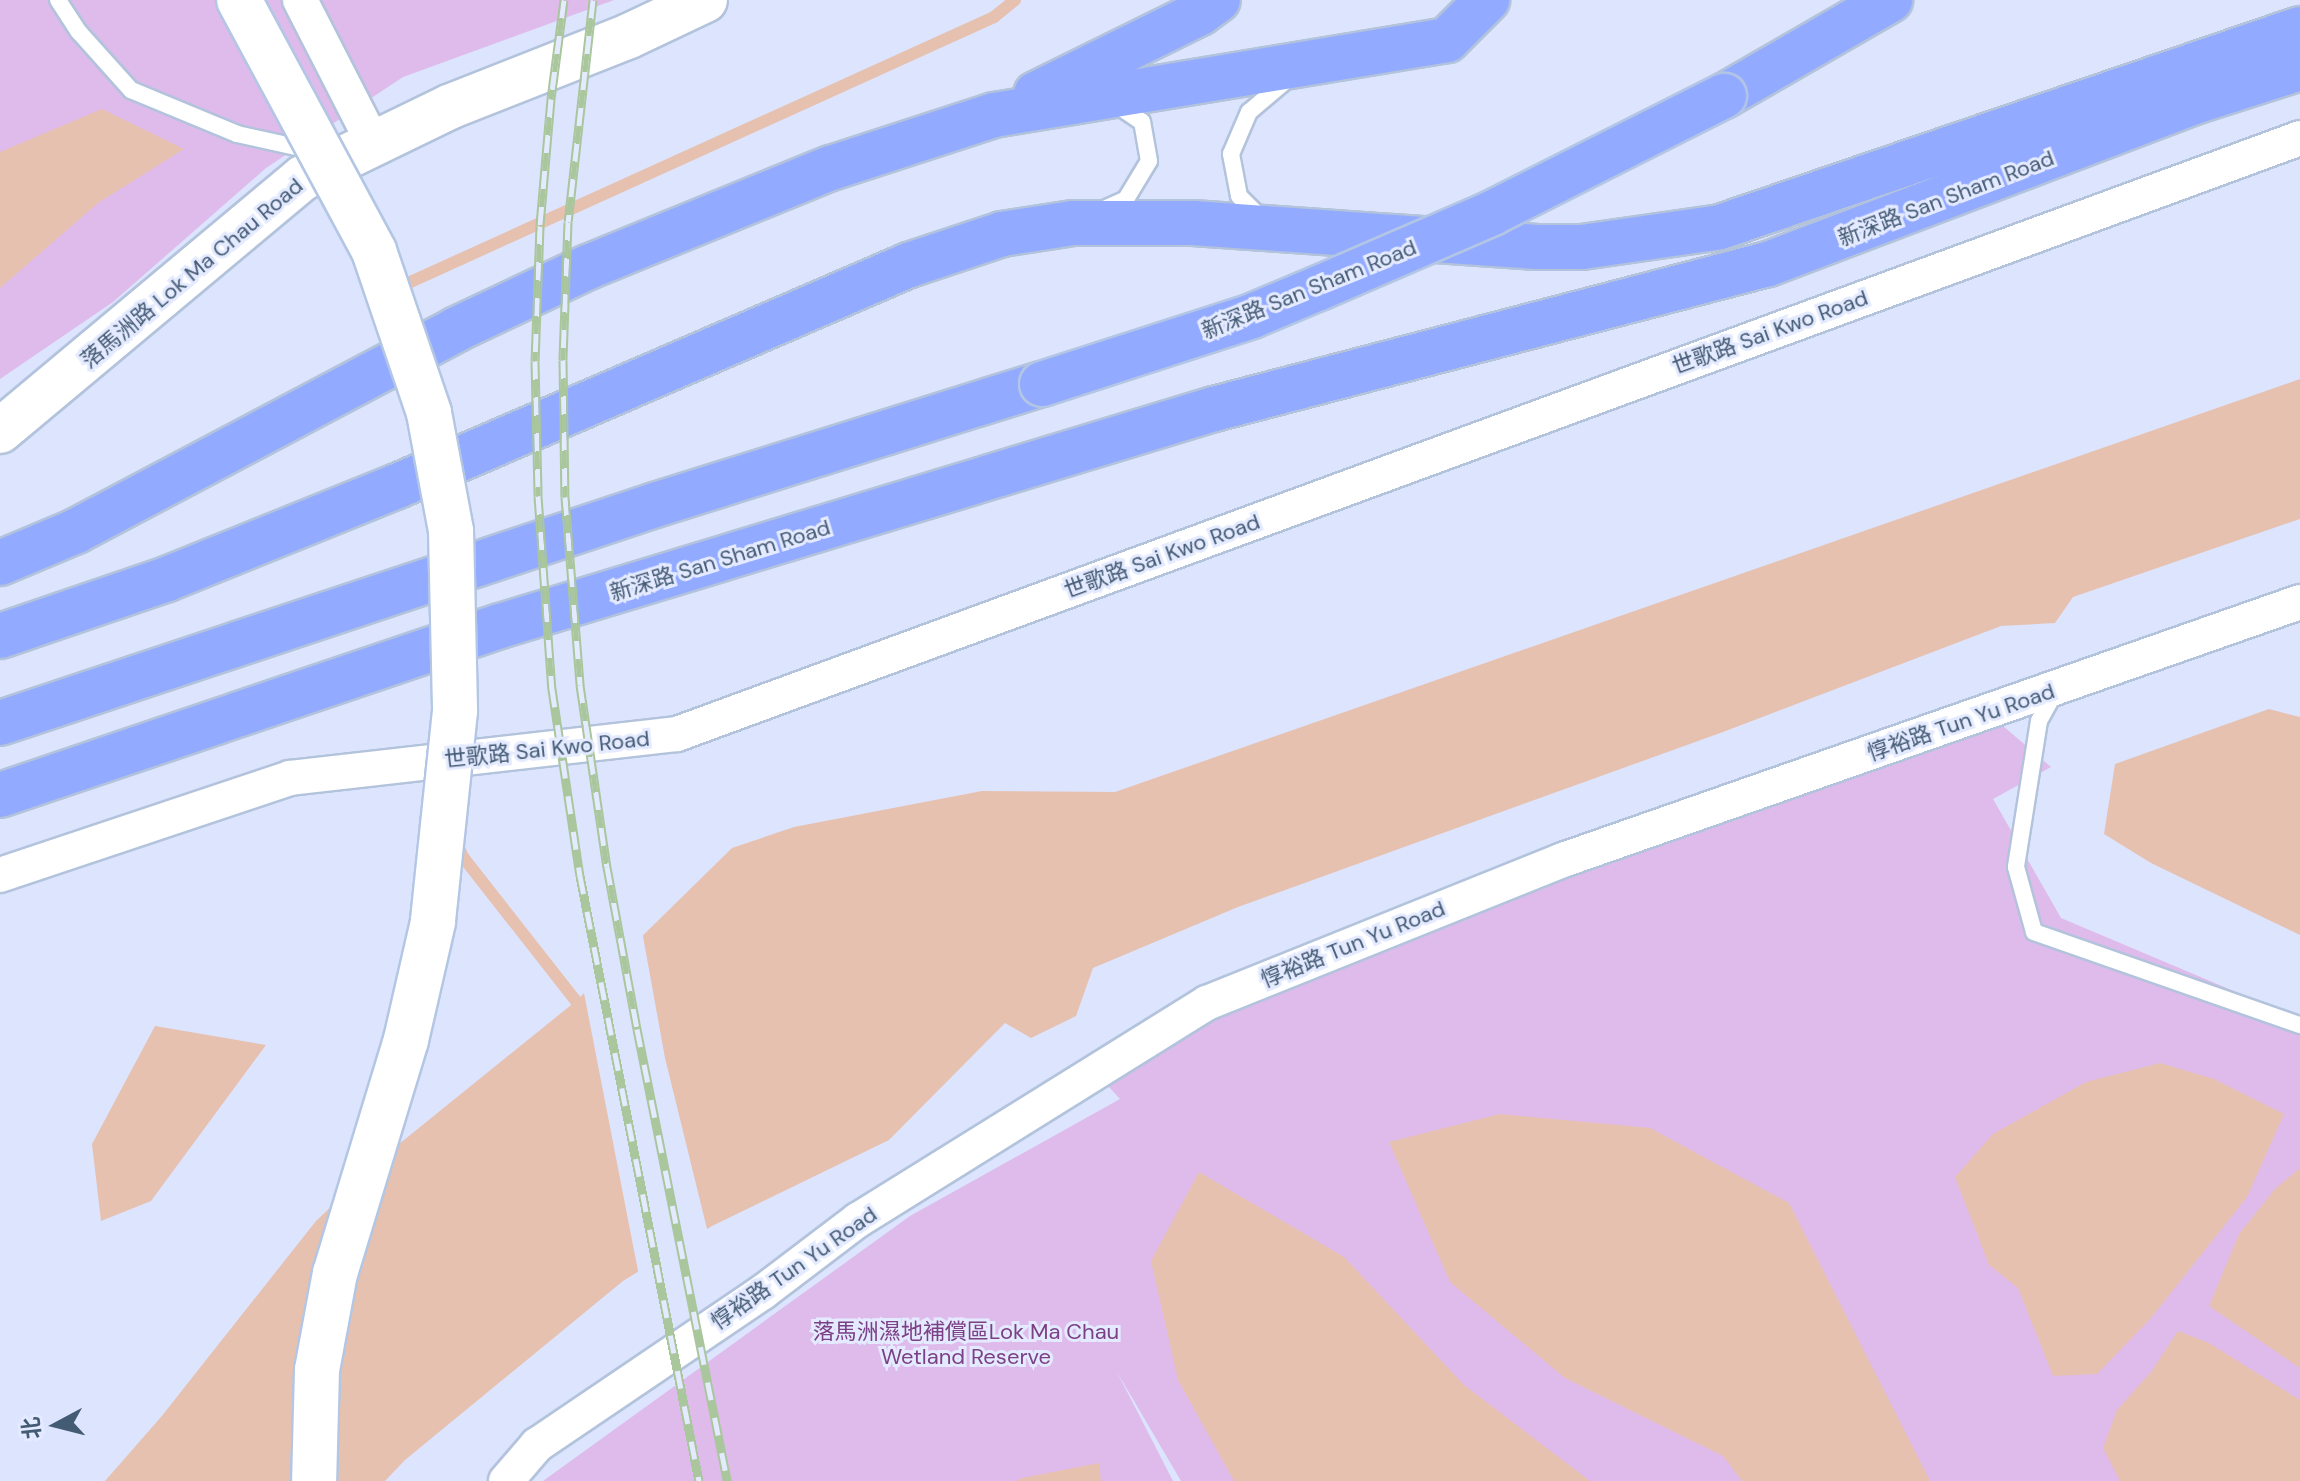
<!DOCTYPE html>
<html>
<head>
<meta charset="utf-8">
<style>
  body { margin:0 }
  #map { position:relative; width:2300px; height:1481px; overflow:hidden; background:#dce4fe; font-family:"DM Sans","Noto Sans SC",sans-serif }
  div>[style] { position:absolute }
  .green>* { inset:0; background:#dfbbeb }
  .water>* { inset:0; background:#e7c1b0 }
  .pier>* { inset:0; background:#dce4fe }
  .stream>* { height:12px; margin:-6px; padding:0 6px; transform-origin:6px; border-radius:6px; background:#e7c1b0 }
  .roads { filter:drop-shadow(2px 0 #b3c3dc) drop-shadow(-2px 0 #b3c3dc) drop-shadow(0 2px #b3c3dc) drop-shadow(0 -2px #b3c3dc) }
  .lane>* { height:16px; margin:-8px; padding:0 8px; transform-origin:8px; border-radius:8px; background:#fff }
  .street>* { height:34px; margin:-17px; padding:0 17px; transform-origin:17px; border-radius:17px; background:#fff }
  .secondary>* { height:44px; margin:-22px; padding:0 22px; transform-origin:22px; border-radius:22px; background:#fff }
  .primary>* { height:44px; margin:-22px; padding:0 22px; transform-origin:22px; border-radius:22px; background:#92aaff }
  .rail>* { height:9px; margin-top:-4.5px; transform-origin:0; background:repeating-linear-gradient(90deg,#e4eaff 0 18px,#a9c69c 0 36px); box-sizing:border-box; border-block:2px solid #a9c69c }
  .bridges { filter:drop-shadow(2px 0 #b3c6e4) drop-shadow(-2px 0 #b3c6e4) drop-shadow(0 2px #b3c6e4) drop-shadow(0 -2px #b3c6e4) }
  .secondary-bridge>* { height:44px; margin:-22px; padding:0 22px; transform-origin:22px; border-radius:22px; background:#fff }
  .primary-bridge>* { height:44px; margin:-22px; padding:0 22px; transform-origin:22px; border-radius:22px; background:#92aaff }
  span { translate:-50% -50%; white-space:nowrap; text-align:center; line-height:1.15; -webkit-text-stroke:6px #e4eaff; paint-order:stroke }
  .street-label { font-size:22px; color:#445b74 }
  .park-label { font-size:22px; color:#7c4086 }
  .north { position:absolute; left:16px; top:1385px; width:80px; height:80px; -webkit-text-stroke:6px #e4eaff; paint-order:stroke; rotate:263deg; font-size:22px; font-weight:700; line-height:32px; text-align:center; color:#445b74 }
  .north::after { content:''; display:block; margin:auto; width:28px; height:36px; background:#445b74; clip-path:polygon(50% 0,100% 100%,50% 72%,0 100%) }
</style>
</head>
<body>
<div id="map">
  <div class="green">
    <div style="clip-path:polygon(0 0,614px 0,403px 77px,266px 168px,113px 302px,0 379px)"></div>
    <div style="clip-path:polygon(1996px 720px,2051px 767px,1993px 799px,2061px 918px,2300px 1019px,2300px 1481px,1181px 1481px,1117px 1372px,1173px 1481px,543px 1481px,910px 1216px,1120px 1099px,1096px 1073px,1207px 1003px,1951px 726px,1960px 741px)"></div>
  </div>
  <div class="water">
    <div style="clip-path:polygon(102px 109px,184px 149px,98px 203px,0 288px,0 152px)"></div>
    <div style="clip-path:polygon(2300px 379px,2300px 519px,2073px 597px,2055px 623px,2001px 626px,1723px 732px,1238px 907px,1093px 968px,1076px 1016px,1031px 1038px,1005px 1023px,889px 1140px,712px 1226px,623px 1281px,405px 1460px,385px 1481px,105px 1481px,161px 1417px,316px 1221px,383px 1157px,576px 1001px,732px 848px,794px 827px,982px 791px,1115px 792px)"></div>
    <div style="clip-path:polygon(2269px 709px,2300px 717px,2300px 935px,2151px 863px,2104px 834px,2115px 764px)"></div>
    <div style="clip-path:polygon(155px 1026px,266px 1045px,151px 1201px,101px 1221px,92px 1144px)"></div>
    <div style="clip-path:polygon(2160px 1063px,2214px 1079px,2284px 1114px,2247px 1197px,2151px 1318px,2097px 1374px,2053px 1376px,2018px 1288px,1989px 1265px,1955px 1177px,1993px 1134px,2086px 1082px)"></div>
    <div style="clip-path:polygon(1500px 1114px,1650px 1128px,1789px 1203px,1930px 1481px,1742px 1481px,1723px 1456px,1565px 1378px,1450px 1282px,1389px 1142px)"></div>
    <div style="clip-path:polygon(2300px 1168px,2300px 1368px,2209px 1306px,2239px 1234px,2275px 1189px)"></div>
    <div style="clip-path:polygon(1199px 1172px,1344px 1257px,1464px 1385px,1590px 1481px,1234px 1481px,1178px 1380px,1151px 1261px)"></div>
    <div style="clip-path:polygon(2178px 1331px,2209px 1343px,2300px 1400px,2300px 1481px,2120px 1481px,2103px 1448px,2117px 1410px,2151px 1372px)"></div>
    <div style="clip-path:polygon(1099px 1463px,1101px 1481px,1016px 1481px,1022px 1478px)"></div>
  </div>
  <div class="pier">
    <div style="clip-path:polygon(642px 931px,665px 1058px,708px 1233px,639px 1276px,583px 988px)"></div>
  </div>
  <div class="stream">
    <div style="left:395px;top:289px;width:658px;rotate:-24.42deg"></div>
    <div style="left:994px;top:17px;width:27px;rotate:-39deg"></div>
    <div style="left:457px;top:843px;width:15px;rotate:67deg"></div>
    <div style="left:463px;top:857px;width:183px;rotate:51.9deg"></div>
  </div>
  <div class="roads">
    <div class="lane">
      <div style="left:58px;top:0;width:38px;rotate:57deg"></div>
      <div style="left:79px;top:32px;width:78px;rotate:48.1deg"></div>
      <div style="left:131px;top:90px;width:115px;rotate:22.5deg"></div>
      <div style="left:237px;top:134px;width:75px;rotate:12.4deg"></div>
      <div style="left:1104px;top:209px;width:24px;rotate:-24deg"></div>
      <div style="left:1126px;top:199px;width:44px;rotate:-58.8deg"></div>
      <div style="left:1149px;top:161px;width:40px;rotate:-100deg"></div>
      <div style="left:1142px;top:122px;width:32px;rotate:-146deg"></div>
      <div style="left:1261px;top:218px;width:31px;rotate:-135deg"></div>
      <div style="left:1239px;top:196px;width:43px;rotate:-100.8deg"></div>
      <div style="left:1231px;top:154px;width:46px;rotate:-66.8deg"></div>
      <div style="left:1249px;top:112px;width:52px;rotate:-40.4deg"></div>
      <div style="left:2055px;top:692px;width:33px;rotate:119deg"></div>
      <div style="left:2039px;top:721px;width:148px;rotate:99deg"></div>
      <div style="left:2016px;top:867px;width:67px;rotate:74.5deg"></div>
      <div style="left:2034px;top:932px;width:282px;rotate:19.3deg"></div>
    </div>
    <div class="street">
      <div style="left:300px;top:0;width:158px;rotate:62.9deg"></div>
      <div style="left:0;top:875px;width:306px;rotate:-18.5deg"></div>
      <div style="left:290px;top:778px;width:389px;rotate:-6.5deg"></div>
      <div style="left:677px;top:734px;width:1729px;rotate:-20.16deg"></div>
      <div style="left:506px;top:1481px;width:48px;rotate:-49.3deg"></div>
      <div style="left:537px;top:1445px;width:273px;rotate:-34.1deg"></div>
      <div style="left:763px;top:1292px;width:119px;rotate:-37.2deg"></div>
      <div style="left:858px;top:1220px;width:411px;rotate:-31.9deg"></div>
      <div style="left:1207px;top:1003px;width:384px;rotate:-21.9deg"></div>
      <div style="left:1563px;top:860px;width:781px;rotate:-19.29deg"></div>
    </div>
    <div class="secondary">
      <div style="left:0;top:431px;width:395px;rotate:-39.9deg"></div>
      <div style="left:303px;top:178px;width:162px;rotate:-25.9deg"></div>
      <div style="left:449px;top:107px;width:193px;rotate:-21.5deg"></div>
      <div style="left:629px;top:36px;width:84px;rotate:-25.3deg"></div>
    </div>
    <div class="primary">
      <div style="left:1036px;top:94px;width:183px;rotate:-26.3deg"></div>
      <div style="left:1200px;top:13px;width:22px;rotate:-36deg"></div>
      <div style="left:1724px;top:96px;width:192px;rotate:-30deg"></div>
      <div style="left:0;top:563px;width:82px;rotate:-22.8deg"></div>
      <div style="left:76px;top:531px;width:431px;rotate:-27.9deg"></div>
      <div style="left:457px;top:329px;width:145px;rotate:-25.3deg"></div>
      <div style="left:588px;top:267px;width:262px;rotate:-22.2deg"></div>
      <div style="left:831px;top:168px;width:171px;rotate:-18deg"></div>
      <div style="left:994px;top:115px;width:459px;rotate:-9.4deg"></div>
      <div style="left:1447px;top:40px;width:57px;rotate:-45deg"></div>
      <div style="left:0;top:636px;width:176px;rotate:-18.8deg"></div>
      <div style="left:167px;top:579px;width:246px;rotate:-22deg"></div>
      <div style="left:395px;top:487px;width:560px;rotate:-23.36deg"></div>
      <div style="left:909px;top:265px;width:98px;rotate:-18.4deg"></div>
      <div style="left:1002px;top:234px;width:72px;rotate:-8.8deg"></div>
      <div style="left:1073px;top:223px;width:120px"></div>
      <div style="left:1193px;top:223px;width:345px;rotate:4deg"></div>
      <div style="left:1537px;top:247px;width:45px"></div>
      <div style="left:1582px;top:247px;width:139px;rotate:-8.2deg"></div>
      <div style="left:1720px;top:227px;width:613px;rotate:-18.85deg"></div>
      <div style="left:0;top:723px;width:690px;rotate:-18.41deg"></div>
      <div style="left:655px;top:505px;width:405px;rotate:-17.4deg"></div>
      <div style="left:0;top:795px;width:528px;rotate:-18.68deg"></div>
      <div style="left:500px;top:626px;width:746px;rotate:-16.91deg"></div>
      <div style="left:1214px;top:409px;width:573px;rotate:-14.67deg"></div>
      <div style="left:1768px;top:264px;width:456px;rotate:-20.8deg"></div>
      <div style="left:2194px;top:102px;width:111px;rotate:-17.8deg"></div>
    </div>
  </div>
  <div class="rail">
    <div style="left:564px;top:0;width:100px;rotate:97.5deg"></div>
    <div style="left:551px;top:99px;width:127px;rotate:95deg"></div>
    <div style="left:540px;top:226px;width:135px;rotate:92.1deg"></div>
    <div style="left:535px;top:361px;width:135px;rotate:88.7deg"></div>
    <div style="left:538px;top:496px;width:194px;rotate:85.9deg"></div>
    <div style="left:552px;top:689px;width:189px;rotate:81.5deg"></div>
    <div style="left:580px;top:876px;width:617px;rotate:78.87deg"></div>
    <div style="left:593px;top:0;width:223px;rotate:96.4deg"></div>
    <div style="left:568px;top:222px;width:138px;rotate:92.1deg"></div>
    <div style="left:563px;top:360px;width:137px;rotate:89.2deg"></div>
    <div style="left:565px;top:497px;width:189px;rotate:85.4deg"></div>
    <div style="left:580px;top:685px;width:184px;rotate:81.6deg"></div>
    <div style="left:607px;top:867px;width:165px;rotate:79.5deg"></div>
    <div style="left:637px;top:1029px;width:461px;rotate:78.7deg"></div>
  </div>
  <div class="bridges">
    <div class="secondary-bridge">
      <div style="left:239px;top:0;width:285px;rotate:61.7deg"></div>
      <div style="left:374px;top:251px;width:171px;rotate:71.2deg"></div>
      <div style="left:429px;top:413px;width:120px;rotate:79.4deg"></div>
      <div style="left:451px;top:531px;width:180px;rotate:88.7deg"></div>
      <div style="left:455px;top:711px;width:212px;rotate:96deg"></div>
      <div style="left:433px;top:922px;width:121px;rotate:102.9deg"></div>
      <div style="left:406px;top:1040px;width:244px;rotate:106.9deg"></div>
      <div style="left:335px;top:1273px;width:99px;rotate:100.5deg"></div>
      <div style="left:317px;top:1370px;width:111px;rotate:91.5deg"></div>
    </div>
    <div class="primary-bridge">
      <div style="left:1042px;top:384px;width:221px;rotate:-17.9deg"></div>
      <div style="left:1252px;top:316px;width:73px;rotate:-22.7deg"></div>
      <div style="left:1319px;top:288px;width:189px;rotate:-23.4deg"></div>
      <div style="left:1492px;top:213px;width:260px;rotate:-26.8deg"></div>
    </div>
  </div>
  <div class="street-label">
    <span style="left:1946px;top:198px;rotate:-21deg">新深路 San Sham Road</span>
    <span style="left:192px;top:273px;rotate:-40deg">落馬洲路 Lok Ma Chau Road</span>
    <span style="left:1309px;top:289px;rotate:-22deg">新深路 San Sham Road</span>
    <span style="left:1770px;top:332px;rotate:-20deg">世歌路 Sai Kwo Road</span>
    <span style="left:1162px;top:556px;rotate:-20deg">世歌路 Sai Kwo Road</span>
    <span style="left:720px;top:560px;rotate:-17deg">新深路 San Sham Road</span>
    <span style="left:1961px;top:722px;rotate:-19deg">惇裕路 Tun Yu Road</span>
    <span style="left:547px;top:749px;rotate:-6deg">世歌路 Sai Kwo Road</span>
    <span style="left:1353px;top:944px;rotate:-22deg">惇裕路 Tun Yu Road</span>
    <span style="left:794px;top:1268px;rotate:-35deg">惇裕路 Tun Yu Road</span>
  </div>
  <div class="park-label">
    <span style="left:966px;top:1344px">落馬洲濕地補償區Lok Ma Chau<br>Wetland Reserve</span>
  </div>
  <div class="north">北</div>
</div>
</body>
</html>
